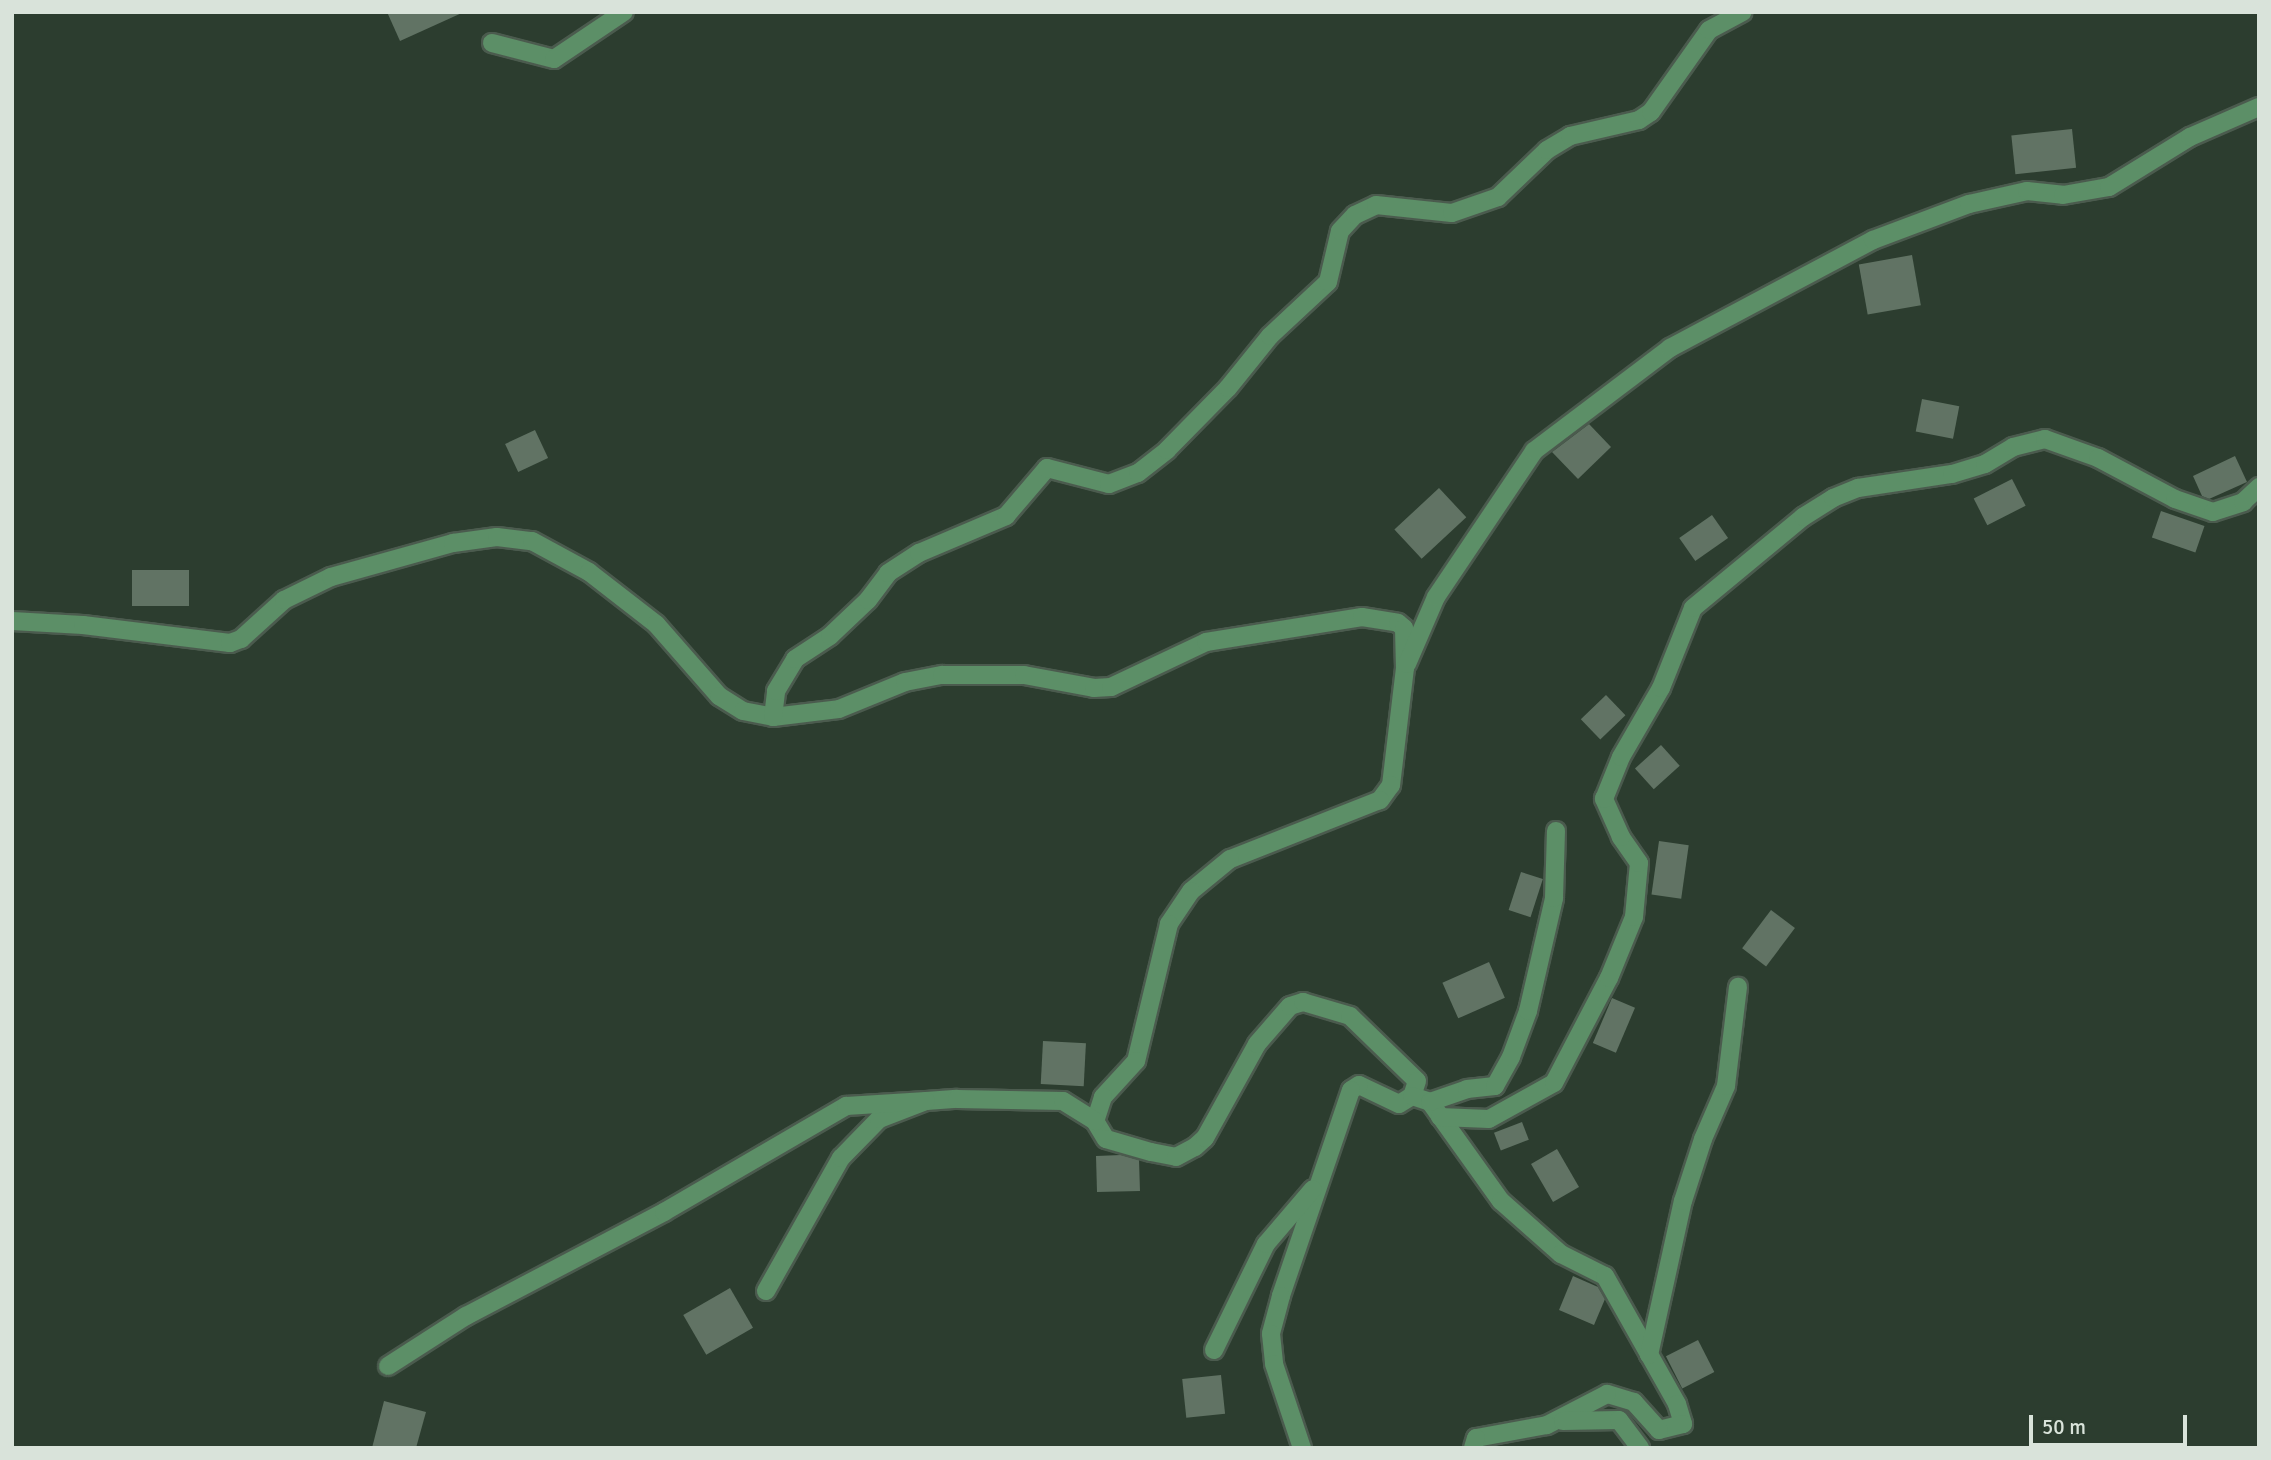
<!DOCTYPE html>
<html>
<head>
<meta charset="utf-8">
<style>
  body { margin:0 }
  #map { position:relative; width:2271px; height:1460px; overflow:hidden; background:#2c3d2f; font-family:Signika,sans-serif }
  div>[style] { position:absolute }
  .building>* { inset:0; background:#617364; transform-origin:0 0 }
  .roads { filter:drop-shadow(2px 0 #4b5b4e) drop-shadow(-2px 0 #4b5b4e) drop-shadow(0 2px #4b5b4e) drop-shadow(0 -2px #4b5b4e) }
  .minor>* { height:18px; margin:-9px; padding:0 9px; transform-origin:9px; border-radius:9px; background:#5c8f67 }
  span { translate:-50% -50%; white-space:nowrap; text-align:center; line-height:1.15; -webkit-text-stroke:5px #2c3d2f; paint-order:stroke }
  .frame { position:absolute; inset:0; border:14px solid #d9e3da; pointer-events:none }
  .scale { position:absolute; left:2029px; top:1415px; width:158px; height:32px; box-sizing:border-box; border:4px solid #d9e3da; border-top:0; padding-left:9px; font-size:21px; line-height:24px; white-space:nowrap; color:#d9e3da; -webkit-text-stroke:5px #2c3d2f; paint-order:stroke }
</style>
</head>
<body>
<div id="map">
  <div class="building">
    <div style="clip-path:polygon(387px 12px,464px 12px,400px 41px)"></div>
    <div style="left:2072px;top:129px;width:39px;height:61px;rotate:84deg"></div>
    <div style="left:1912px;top:255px;width:51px;height:54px;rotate:80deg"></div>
    <div style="left:1922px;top:399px;width:38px;height:33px;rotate:11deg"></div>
    <div style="clip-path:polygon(1589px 424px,1611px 447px,1578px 479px,1552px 452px)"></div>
    <div style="left:535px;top:430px;width:31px;height:33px;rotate:65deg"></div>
    <div style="clip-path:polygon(2235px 456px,2247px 482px,2209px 499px,2202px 496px,2193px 476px)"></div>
    <div style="left:2012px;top:479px;width:30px;height:43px;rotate:63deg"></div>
    <div style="left:1439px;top:488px;width:40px;height:61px;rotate:47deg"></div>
    <div style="left:2161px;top:511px;width:46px;height:28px;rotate:19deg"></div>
    <div style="left:1712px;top:515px;width:28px;height:40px;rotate:55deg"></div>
    <div style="left:132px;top:570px;width:57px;height:36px"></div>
    <div style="left:1606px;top:695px;width:28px;height:35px;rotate:46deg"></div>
    <div style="left:1661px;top:745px;width:28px;height:35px;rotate:48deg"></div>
    <div style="left:1659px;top:841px;width:30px;height:54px;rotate:8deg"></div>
    <div style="left:1521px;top:872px;width:23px;height:40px;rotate:18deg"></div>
    <div style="left:1771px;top:910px;width:30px;height:48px;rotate:37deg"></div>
    <div style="left:1489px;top:962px;width:39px;height:51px;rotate:66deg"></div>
    <div style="left:1612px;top:998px;width:25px;height:49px;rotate:23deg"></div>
    <div style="left:1043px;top:1041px;width:43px;height:43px;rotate:3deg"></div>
    <div style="left:1522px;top:1122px;width:19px;height:30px;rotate:69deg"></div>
    <div style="left:1557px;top:1149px;width:44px;height:30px;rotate:60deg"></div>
    <div style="clip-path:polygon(1121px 1155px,1139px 1160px,1140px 1191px,1097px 1192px,1096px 1156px)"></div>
    <div style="clip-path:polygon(1573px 1276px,1598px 1287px,1605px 1299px,1594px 1325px,1559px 1310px)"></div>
    <div style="left:730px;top:1288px;width:46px;height:54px;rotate:60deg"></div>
    <div style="left:1698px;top:1340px;width:36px;height:36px;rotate:63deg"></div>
    <div style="left:1221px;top:1375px;width:39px;height:39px;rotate:84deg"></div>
    <div style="clip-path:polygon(384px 1401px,426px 1412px,416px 1448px,372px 1448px)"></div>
  </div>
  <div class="roads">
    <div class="minor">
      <div style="left:492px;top:43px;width:64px;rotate:14.5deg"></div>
      <div style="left:554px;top:59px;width:84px;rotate:-33.9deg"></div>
      <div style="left:12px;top:621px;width:71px;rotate:3.2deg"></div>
      <div style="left:83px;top:625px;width:148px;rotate:7deg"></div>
      <div style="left:230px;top:643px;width:12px;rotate:-20deg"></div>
      <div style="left:241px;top:639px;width:58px;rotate:-42.2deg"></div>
      <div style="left:284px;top:600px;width:52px;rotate:-26.1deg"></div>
      <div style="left:331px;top:577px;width:127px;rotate:-15.6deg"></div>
      <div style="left:453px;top:543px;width:44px;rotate:-7.8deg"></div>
      <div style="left:497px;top:537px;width:35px;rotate:7deg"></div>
      <div style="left:532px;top:541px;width:65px;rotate:28.5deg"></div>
      <div style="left:589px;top:572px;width:85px;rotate:37.8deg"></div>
      <div style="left:656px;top:624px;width:96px;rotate:48.8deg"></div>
      <div style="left:719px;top:696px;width:28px;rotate:32deg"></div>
      <div style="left:743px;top:711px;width:31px;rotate:11deg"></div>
      <div style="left:773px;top:717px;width:66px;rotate:-6.9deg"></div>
      <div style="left:839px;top:709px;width:71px;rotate:-22.2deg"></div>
      <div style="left:905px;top:682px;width:38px;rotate:-11deg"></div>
      <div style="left:942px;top:675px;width:82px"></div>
      <div style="left:1024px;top:675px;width:71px;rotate:10.5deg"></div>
      <div style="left:1094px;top:688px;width:17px;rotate:-3deg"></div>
      <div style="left:1111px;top:687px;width:105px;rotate:-25.3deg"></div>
      <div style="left:1206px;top:642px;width:158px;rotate:-9.1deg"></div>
      <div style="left:1362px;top:617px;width:36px;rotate:9deg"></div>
      <div style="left:1398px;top:623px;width:8px;rotate:40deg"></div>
      <div style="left:1404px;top:628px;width:40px;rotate:88.6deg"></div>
      <div style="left:1405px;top:668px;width:118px;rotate:96.8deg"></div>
      <div style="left:1391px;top:785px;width:19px;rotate:126deg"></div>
      <div style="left:1380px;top:800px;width:161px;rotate:158.5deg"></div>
      <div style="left:1230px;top:859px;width:50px;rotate:140.6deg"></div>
      <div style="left:1191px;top:891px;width:40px;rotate:124deg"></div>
      <div style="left:1169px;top:924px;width:141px;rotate:103.5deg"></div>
      <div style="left:1136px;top:1061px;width:49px;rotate:132.5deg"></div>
      <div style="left:1103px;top:1097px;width:25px;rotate:108deg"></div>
      <div style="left:1095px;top:1121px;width:21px;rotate:59deg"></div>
      <div style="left:1106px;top:1139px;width:47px;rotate:16.1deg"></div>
      <div style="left:1151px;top:1152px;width:25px;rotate:11deg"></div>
      <div style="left:1176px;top:1157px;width:21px;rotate:-28deg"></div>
      <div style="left:1195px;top:1147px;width:13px;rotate:-42deg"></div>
      <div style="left:1205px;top:1138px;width:107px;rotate:-61deg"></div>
      <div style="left:1257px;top:1044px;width:50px;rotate:-49deg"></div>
      <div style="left:1290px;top:1006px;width:14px;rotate:-17deg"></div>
      <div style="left:1303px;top:1002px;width:49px;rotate:16.6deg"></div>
      <div style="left:1350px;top:1016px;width:93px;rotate:44.1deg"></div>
      <div style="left:1417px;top:1081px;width:16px;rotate:108deg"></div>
      <div style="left:1412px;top:1096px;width:15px;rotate:148deg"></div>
      <div style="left:1399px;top:1104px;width:44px;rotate:-154.6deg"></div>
      <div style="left:1359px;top:1085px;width:9px;rotate:148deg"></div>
      <div style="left:1351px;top:1090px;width:218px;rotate:108.8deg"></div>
      <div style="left:1281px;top:1296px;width:39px;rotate:105deg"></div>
      <div style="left:1271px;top:1334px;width:30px;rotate:84deg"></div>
      <div style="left:1274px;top:1364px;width:89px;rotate:71.6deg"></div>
      <div style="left:1407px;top:664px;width:73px;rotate:-66.6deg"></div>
      <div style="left:1436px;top:597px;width:176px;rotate:-56.1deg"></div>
      <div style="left:1534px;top:451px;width:171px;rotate:-37.1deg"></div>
      <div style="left:1670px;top:348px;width:230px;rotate:-28deg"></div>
      <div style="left:1873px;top:240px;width:103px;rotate:-20.6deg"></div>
      <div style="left:1969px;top:204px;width:59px;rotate:-12.6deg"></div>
      <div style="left:2027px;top:191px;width:36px;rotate:6deg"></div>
      <div style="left:2063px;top:195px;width:47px;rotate:-9.9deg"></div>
      <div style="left:2109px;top:187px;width:95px;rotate:-31.7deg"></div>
      <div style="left:2190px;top:137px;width:75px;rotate:-23.5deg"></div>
      <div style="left:773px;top:717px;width:26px;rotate:-83deg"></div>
      <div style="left:776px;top:691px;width:37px;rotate:-59deg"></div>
      <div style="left:795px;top:659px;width:42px;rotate:-33.3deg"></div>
      <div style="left:830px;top:636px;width:52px;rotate:-43.5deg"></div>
      <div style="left:868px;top:600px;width:34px;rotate:-53deg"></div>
      <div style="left:888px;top:573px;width:37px;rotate:-33deg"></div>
      <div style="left:919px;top:553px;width:95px;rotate:-23deg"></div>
      <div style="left:1006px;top:516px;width:63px;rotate:-49.5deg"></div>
      <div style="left:1047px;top:468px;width:64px;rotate:14.5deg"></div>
      <div style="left:1109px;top:484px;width:31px;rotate:-21deg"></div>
      <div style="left:1138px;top:473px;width:37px;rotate:-38deg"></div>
      <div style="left:1167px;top:450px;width:87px;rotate:-45.5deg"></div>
      <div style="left:1228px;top:388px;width:67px;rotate:-51.1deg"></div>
      <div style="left:1270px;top:336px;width:79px;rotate:-43deg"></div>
      <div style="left:1328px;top:282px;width:52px;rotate:-76.8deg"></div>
      <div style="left:1340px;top:231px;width:22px;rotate:-47deg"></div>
      <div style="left:1355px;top:215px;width:23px;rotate:-25deg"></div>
      <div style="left:1376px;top:205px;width:76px;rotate:6deg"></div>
      <div style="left:1452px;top:213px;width:49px;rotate:-19.2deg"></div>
      <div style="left:1498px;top:197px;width:68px;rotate:-43.8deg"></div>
      <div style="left:1547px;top:150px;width:27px;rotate:-31deg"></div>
      <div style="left:1570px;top:136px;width:71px;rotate:-13.1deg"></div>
      <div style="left:1639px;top:120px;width:14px;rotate:-34deg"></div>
      <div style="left:1651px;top:112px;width:100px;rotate:-54.7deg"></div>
      <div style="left:1709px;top:30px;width:38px;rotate:-28deg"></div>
      <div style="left:1412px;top:1096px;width:19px;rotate:18deg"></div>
      <div style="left:1430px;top:1102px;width:122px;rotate:54.4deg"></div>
      <div style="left:1501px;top:1201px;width:80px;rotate:41.5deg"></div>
      <div style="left:1561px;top:1254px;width:49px;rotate:26.6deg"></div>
      <div style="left:1605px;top:1276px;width:147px;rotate:60.6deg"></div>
      <div style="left:1677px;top:1404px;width:21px;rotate:73deg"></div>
      <div style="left:1683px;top:1424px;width:25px;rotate:166deg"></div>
      <div style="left:1659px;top:1430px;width:38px;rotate:-132deg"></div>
      <div style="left:1634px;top:1402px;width:28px;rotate:-163deg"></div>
      <div style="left:1607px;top:1394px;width:68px;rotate:152.7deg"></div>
      <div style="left:1547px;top:1425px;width:72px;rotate:169.6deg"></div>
      <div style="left:1476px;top:1438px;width:10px;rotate:107deg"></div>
      <div style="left:1430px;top:1102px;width:39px;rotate:-19deg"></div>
      <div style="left:1467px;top:1089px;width:28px;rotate:-6deg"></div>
      <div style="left:1495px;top:1086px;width:33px;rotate:-61deg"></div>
      <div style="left:1511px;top:1057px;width:49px;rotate:-69.7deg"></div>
      <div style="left:1528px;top:1011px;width:116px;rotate:-77deg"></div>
      <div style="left:1554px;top:898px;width:67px;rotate:-88.3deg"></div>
      <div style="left:1440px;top:1117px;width:49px;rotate:2.3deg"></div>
      <div style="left:1489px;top:1119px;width:74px;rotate:-29deg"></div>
      <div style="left:1554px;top:1083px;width:119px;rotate:-62.4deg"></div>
      <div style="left:1609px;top:978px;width:66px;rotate:-67.7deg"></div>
      <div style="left:1634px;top:917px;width:54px;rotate:-84.7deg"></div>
      <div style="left:1639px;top:863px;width:32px;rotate:-125deg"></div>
      <div style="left:1621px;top:837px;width:42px;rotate:-114.1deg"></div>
      <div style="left:1604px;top:799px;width:45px;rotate:-68deg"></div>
      <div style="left:1621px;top:757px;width:80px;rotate:-59.9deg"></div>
      <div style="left:1661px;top:688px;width:86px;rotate:-68.2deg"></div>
      <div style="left:1693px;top:608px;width:143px;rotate:-39.6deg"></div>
      <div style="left:1803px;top:517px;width:36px;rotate:-32deg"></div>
      <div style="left:1833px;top:498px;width:27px;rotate:-22deg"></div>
      <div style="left:1858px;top:488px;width:95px;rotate:-8.5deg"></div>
      <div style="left:1952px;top:474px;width:34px;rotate:-17deg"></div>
      <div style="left:1985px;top:464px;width:33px;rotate:-31deg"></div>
      <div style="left:2013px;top:447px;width:33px;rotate:-14deg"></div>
      <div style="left:2045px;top:439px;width:56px;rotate:19.7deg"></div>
      <div style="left:2098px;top:458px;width:87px;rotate:28deg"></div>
      <div style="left:2175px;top:499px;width:40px;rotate:18.9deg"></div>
      <div style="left:2213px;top:512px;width:32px;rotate:-18deg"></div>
      <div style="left:2243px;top:502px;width:22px;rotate:-43deg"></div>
      <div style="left:766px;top:1291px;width:153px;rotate:-60.6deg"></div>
      <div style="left:841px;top:1158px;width:54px;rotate:-45.7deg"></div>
      <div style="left:879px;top:1119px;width:50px;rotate:-21deg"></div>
      <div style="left:926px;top:1101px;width:31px;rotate:-4deg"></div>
      <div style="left:957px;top:1099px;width:106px;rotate:1.1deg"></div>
      <div style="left:1063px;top:1101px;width:38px;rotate:32deg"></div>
      <div style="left:1214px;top:1350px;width:118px;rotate:-63.9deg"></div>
      <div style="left:1266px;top:1244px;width:72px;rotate:-49.5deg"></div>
      <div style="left:1649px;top:1355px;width:158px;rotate:-77.6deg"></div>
      <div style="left:1683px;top:1201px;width:65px;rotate:-72.1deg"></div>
      <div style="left:1703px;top:1139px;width:58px;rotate:-66.5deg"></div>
      <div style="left:1726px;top:1086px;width:100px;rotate:-83.1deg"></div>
      <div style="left:388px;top:1366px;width:93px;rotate:-32.7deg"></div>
      <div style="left:466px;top:1316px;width:224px;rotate:-27.7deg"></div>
      <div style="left:664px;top:1212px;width:211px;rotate:-30.2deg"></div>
      <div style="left:846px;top:1106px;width:80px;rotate:-3.6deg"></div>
      <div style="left:1563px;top:1421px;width:56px;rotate:-1deg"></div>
      <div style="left:1619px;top:1420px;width:35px;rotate:53deg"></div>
    </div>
  </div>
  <div class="frame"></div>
  <div class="scale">50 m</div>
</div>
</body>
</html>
